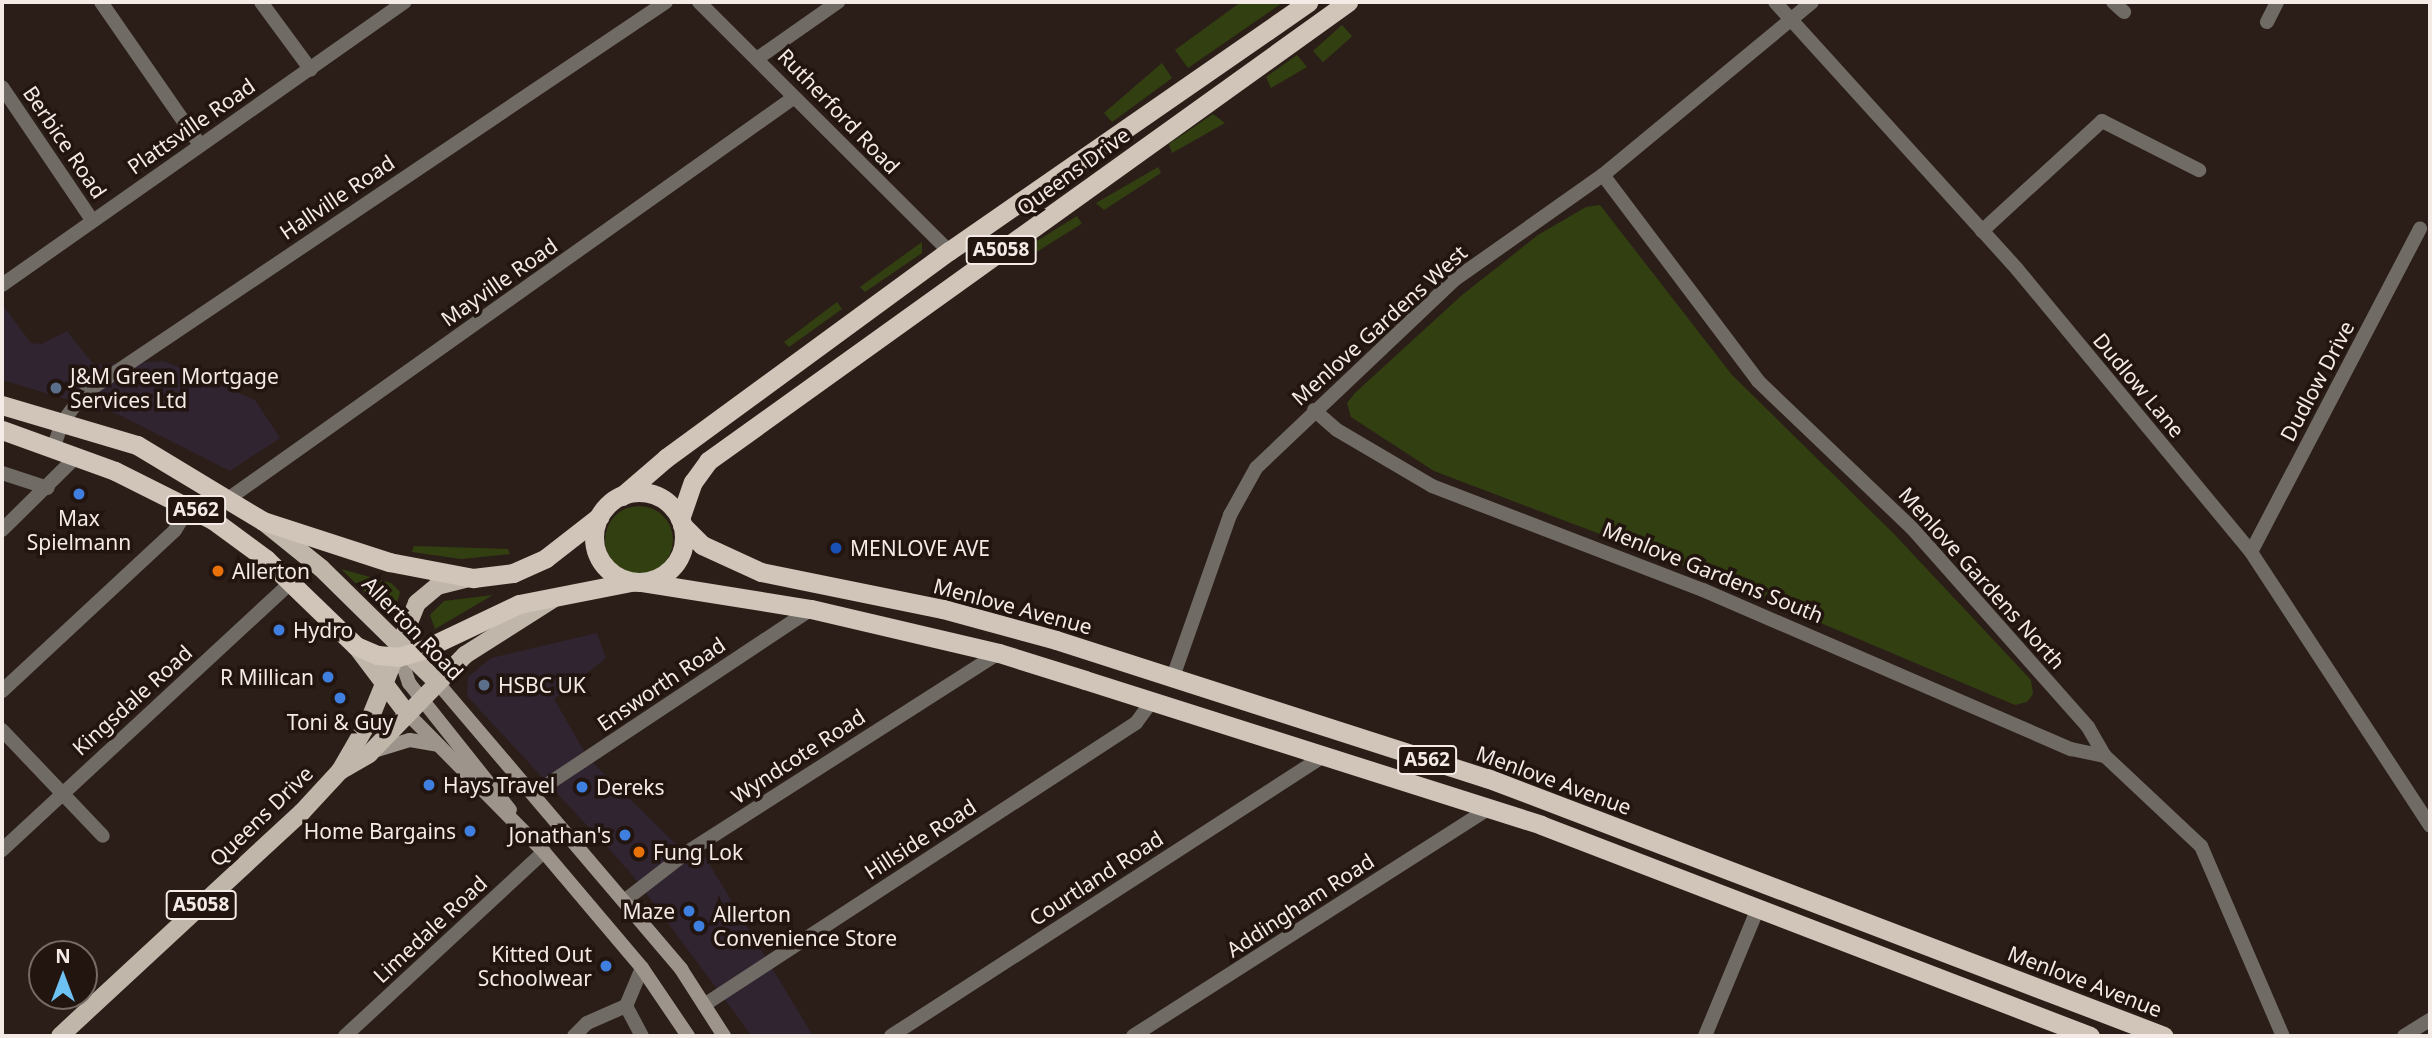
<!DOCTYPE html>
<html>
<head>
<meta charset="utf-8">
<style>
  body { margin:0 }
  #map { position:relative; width:2432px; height:1038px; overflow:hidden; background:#2b1e18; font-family:"Noto Sans",sans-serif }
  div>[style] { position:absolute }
  .commercial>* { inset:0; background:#302431 }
  .green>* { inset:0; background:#324011; transform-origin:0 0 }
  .round { border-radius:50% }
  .minor>* { height:14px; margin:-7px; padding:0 7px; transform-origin:7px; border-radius:7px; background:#706b65 }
  .secondary>* { height:14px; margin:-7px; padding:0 7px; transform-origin:7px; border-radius:7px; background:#9d958c }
  .primary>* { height:18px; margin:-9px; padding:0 9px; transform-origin:9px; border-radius:9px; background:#c0b6aa }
  .trunk>* { height:19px; margin:-9.5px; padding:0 9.5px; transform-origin:9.5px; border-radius:9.5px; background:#d0c5b8 }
  .trunk>.ring { margin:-9.5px; padding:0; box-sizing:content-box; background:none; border:19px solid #d0c5b8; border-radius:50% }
  .dots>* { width:19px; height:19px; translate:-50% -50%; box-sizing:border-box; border:4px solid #22140f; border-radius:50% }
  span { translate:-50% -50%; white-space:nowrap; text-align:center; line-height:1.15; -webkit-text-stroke:7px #22140f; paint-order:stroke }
  .shield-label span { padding:2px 5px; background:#22140f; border:2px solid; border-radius:5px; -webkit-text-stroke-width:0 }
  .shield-label { font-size:19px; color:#f4eae6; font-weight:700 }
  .street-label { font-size:21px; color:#f4eae6 }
  .poi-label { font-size:21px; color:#f4eae6 }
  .left { translate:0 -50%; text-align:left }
  .right { translate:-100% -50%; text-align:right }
  .frame { position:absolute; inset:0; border:4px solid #f4eae6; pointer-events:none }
  .north { position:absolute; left:28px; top:940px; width:70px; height:70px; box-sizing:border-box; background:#22140f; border:2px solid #766a65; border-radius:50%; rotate:0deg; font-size:19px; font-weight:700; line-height:28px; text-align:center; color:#f4eae6 }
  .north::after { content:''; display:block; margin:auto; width:24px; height:32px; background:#6dc2f3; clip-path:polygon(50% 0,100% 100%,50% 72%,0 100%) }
</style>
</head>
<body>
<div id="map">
  <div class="commercial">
    <div style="clip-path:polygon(2px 304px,31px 343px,41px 344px,67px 331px,94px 365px,164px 361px,255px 400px,280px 438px,230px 471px,117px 414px,2px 380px)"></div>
    <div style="clip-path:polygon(597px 633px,606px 658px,554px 699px,588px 758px,688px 856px,702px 852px,813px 1036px,752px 1036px,630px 872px,467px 696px,468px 677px,491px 658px)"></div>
  </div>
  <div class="green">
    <div style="clip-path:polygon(1241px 2px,1282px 3px,1188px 68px,1175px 50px)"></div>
    <div style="left:1342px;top:25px;width:15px;height:39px;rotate:48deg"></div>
    <div style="clip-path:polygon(1297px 55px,1307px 67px,1271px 88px,1266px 77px)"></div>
    <div style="clip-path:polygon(1162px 63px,1172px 78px,1112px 122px,1104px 113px)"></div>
    <div style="clip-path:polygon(1213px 114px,1225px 123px,1172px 153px,1169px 144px)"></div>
    <div style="clip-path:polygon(1158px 167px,1161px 173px,1104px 210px,1096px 203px)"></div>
    <div style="clip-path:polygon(1600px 205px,1732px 375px,1894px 534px,2031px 680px,2033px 694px,2027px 702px,2015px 705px,1700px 572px,1434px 471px,1351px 417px,1347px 403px,1355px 393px,1461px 296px,1538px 235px,1586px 207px)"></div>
    <div style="left:1077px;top:216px;width:9px;height:75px;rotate:58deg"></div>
    <div style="clip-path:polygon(922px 242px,922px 253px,865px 292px,860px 287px)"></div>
    <div style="clip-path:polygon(837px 302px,842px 309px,789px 347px,784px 342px)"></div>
    <div class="round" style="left:605px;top:506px;width:68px;height:68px"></div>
    <div style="clip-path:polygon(414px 546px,508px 549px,510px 554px,461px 559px,412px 552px)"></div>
    <div style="clip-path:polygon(341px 569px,391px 583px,400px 592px,395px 612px,387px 613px)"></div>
    <div style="clip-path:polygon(493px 595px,435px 629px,430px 615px,444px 601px)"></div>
  </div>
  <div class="minor">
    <div style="left:101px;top:2px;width:174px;rotate:55.3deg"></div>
    <div style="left:261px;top:2px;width:84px;rotate:53.7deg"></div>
    <div style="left:699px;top:2px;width:353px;rotate:44.9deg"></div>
    <div style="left:1775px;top:2px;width:360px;rotate:47.8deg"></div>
    <div style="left:2017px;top:269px;width:367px;rotate:50.4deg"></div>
    <div style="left:2251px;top:552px;width:327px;rotate:56.8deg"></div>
    <div style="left:2113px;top:2px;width:15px;rotate:42deg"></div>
    <div style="left:2267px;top:22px;width:22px;rotate:-63deg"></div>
    <div style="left:758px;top:58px;width:98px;rotate:-35deg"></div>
    <div style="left:2px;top:87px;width:161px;rotate:55.9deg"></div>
    <div style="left:1603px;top:175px;width:258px;rotate:53deg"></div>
    <div style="left:1758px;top:381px;width:213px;rotate:43.7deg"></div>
    <div style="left:1912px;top:528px;width:266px;rotate:48.5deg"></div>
    <div style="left:2088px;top:727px;width:34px;rotate:60deg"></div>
    <div style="left:2105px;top:756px;width:132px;rotate:43.2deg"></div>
    <div style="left:2201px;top:846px;width:207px;rotate:66.7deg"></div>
    <div style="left:1982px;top:231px;width:163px;rotate:-42.5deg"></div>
    <div style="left:2102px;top:121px;width:109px;rotate:26.8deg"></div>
    <div style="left:2px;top:285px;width:492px;rotate:-35.1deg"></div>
    <div style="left:1314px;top:410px;width:30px;rotate:41deg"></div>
    <div style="left:1337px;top:430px;width:110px;rotate:30.5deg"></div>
    <div style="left:1432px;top:486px;width:290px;rotate:21deg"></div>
    <div style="left:1703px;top:590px;width:401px;rotate:23.4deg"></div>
    <div style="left:2071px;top:749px;width:35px;rotate:12deg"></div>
    <div style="left:54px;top:446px;width:24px;rotate:-71deg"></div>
    <div style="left:62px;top:423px;width:34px;rotate:-54deg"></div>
    <div style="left:82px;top:395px;width:704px;rotate:-33.94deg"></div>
    <div style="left:2px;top:473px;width:48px;rotate:18.1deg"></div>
    <div style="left:228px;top:499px;width:693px;rotate:-35.36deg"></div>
    <div style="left:2px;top:530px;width:105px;rotate:-44.6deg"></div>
    <div style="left:2251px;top:552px;width:365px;rotate:-62.4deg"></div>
    <div style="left:1173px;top:677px;width:172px;rotate:-70.6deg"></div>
    <div style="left:1230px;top:515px;width:54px;rotate:-61deg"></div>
    <div style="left:1256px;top:468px;width:273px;rotate:-43.5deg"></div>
    <div style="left:1454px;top:280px;width:182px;rotate:-35.2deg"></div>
    <div style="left:1603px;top:175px;width:271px;rotate:-39.6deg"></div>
    <div style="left:2px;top:691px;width:236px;rotate:-42.9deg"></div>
    <div style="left:175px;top:530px;width:28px;rotate:-58deg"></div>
    <div style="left:2px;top:730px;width:146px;rotate:46.4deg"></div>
    <div style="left:533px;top:794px;width:334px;rotate:-33.6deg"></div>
    <div style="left:2px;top:850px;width:394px;rotate:-42.8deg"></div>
    <div style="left:624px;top:901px;width:78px;rotate:-37.7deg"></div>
    <div style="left:686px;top:853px;width:371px;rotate:-32.6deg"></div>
    <div style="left:642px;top:968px;width:41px;rotate:112.8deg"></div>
    <div style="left:626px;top:1006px;width:34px;rotate:62deg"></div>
    <div style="left:704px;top:1005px;width:516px;rotate:-33.14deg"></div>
    <div style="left:1136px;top:723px;width:27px;rotate:-54deg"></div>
    <div style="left:345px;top:1036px;width:271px;rotate:-42.8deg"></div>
    <div style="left:574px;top:1036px;width:18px;rotate:-45deg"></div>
    <div style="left:587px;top:1023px;width:43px;rotate:-23.6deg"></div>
    <div style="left:891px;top:1036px;width:517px;rotate:-32.92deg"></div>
    <div style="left:1133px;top:1036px;width:423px;rotate:-32.6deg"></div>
    <div style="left:1705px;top:1036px;width:139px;rotate:-67.5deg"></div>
    <div style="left:2404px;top:1036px;width:31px;rotate:-32deg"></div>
  </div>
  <div class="secondary">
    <div style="left:398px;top:651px;width:34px;rotate:71deg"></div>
    <div style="left:409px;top:683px;width:162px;rotate:51.5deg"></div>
    <div style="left:437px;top:682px;width:377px;rotate:49.6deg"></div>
    <div style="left:681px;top:969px;width:80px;rotate:57.3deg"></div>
    <div style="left:406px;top:712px;width:197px;rotate:45.4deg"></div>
    <div style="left:544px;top:852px;width:152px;rotate:49.8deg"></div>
    <div style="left:642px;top:968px;width:82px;rotate:55.9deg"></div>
    <div style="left:377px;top:750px;width:34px;rotate:-17deg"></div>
    <div style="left:410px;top:740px;width:28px;rotate:10deg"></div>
  </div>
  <div class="primary">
    <div style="left:265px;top:523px;width:72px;rotate:38.8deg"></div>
    <div style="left:321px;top:568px;width:163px;rotate:44.5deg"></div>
    <div style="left:356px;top:646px;width:83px;rotate:52.9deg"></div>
    <div style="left:340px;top:771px;width:34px;rotate:-30deg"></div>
    <div style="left:369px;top:754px;width:138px;rotate:-45.9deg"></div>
    <div style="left:465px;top:655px;width:104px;rotate:-32.5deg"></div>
    <div style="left:60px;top:1036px;width:330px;rotate:-42.8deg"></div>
    <div style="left:302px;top:812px;width:56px;rotate:-47.2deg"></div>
    <div style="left:340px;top:771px;width:58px;rotate:-59.9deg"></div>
    <div style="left:369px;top:721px;width:127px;rotate:-67.9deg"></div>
    <div style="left:417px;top:603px;width:26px;rotate:-40deg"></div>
    <div style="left:437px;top:586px;width:34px;rotate:-14deg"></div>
  </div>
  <div class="trunk">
    <div style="left:2px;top:405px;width:141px;rotate:16.5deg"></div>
    <div style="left:137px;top:445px;width:147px;rotate:31.1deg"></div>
    <div style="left:263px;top:521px;width:133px;rotate:18deg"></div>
    <div style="left:389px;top:562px;width:86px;rotate:10.8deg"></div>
    <div style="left:473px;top:578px;width:40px;rotate:-7.1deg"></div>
    <div style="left:513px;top:573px;width:36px;rotate:-24deg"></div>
    <div style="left:546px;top:558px;width:68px;rotate:-37.9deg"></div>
    <div style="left:2px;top:430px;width:120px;rotate:19.9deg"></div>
    <div style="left:115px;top:471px;width:110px;rotate:26.6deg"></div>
    <div style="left:213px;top:520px;width:66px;rotate:36.3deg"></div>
    <div style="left:266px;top:559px;width:125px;rotate:44deg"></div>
    <div style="left:356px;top:646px;width:23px;rotate:23deg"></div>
    <div style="left:377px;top:655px;width:21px;rotate:5deg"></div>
    <div style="left:398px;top:657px;width:25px;rotate:-16deg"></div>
    <div style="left:422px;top:650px;width:107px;rotate:-25.4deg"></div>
    <div style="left:519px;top:604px;width:114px;rotate:-11.1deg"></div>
    <div class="ring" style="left:594px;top:492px;width:71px;height:71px"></div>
    <div style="left:622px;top:496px;width:58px;rotate:-40.8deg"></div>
    <div style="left:666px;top:458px;width:351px;rotate:-36.2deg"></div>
    <div style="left:949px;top:251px;width:437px;rotate:-34.7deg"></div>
    <div style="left:680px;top:519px;width:39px;rotate:-71deg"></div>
    <div style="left:693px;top:482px;width:26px;rotate:-54deg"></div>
    <div style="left:708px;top:461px;width:788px;rotate:-35.65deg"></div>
    <div style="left:682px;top:525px;width:28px;rotate:45deg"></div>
    <div style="left:702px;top:545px;width:65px;rotate:24.6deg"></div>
    <div style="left:761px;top:572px;width:186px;rotate:11.5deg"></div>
    <div style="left:943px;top:609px;width:117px;rotate:15.3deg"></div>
    <div style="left:1056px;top:640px;width:453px;rotate:17.8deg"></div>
    <div style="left:1487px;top:778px;width:724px;rotate:20.86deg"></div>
    <div style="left:642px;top:582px;width:171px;rotate:9.1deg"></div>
    <div style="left:811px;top:609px;width:193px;rotate:13.2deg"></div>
    <div style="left:999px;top:653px;width:90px;rotate:17.4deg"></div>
    <div style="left:1085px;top:680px;width:478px;rotate:17.6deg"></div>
    <div style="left:1541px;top:825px;width:588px;rotate:21.02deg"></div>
  </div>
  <div class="dots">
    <div style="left:56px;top:388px;background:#5c6f8a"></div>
    <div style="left:79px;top:494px;background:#3f7fe0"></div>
    <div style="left:836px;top:548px;background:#1a4fb4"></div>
    <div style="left:218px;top:571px;background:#e8710a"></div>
    <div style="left:279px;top:630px;background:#3f7fe0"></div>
    <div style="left:328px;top:677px;background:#3f7fe0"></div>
    <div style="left:484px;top:685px;background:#5c6f8a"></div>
    <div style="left:340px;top:698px;background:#3f7fe0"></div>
    <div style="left:429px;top:785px;background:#3f7fe0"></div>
    <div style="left:582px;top:787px;background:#3f7fe0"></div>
    <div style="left:470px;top:831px;background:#3f7fe0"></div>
    <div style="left:625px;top:835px;background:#3f7fe0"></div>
    <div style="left:639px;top:852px;background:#e8710a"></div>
    <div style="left:689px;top:911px;background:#3f7fe0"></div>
    <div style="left:699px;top:926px;background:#3f7fe0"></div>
    <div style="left:606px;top:966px;background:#3f7fe0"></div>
  </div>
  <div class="shield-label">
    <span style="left:1001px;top:250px">A5058</span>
    <span style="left:196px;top:510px">A562</span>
    <span style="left:1427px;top:760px">A562</span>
    <span style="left:201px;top:905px">A5058</span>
  </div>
  <div class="street-label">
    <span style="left:839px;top:111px;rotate:46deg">Rutherford Road</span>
    <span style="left:191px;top:126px;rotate:-35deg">Plattsville Road</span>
    <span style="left:65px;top:142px;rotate:56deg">Berbice Road</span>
    <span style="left:1073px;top:171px;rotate:-36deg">Queens Drive</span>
    <span style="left:337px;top:197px;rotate:-34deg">Hallville Road</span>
    <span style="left:499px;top:282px;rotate:-35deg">Mayville Road</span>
    <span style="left:1379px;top:325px;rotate:-42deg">Menlove Gardens West</span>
    <span style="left:2317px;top:381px;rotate:-62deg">Dudlow Drive</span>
    <span style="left:2139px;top:385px;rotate:50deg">Dudlow Lane</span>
    <span style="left:1713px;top:572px;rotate:22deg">Menlove Gardens South</span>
    <span style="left:1982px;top:578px;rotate:48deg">Menlove Gardens North</span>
    <span style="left:1013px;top:606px;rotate:15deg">Menlove Avenue</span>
    <span style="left:413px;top:628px;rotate:46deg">Allerton Road</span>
    <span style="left:661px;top:684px;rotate:-34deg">Ensworth Road</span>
    <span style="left:132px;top:700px;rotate:-42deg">Kingsdale Road</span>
    <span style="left:798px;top:756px;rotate:-33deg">Wyndcote Road</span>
    <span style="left:1554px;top:780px;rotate:20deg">Menlove Avenue</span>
    <span style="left:261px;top:816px;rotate:-44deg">Queens Drive</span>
    <span style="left:920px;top:839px;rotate:-33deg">Hillside Road</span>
    <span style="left:1096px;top:878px;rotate:-33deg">Courtland Road</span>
    <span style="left:1300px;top:905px;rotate:-33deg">Addingham Road</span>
    <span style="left:430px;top:929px;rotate:-43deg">Limedale Road</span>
    <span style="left:2085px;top:981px;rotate:21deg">Menlove Avenue</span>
  </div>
  <div class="poi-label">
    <span class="left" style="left:70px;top:388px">J&amp;M Green Mortgage<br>Services Ltd</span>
    <span style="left:79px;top:530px">Max<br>Spielmann</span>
    <span class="left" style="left:850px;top:548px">MENLOVE AVE</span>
    <span class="left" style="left:232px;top:571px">Allerton</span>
    <span class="left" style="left:293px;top:630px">Hydro</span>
    <span class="right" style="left:314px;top:677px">R Millican</span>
    <span class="left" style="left:498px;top:685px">HSBC UK</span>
    <span style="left:340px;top:722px">Toni &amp; Guy</span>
    <span class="left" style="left:443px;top:785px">Hays Travel</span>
    <span class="left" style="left:596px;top:787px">Dereks</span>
    <span class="right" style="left:456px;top:831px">Home Bargains</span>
    <span class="right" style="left:611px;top:835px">Jonathan's</span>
    <span class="left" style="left:653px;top:852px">Fung Lok</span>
    <span class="right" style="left:675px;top:911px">Maze</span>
    <span class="left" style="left:713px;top:926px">Allerton<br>Convenience Store</span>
    <span class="right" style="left:592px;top:966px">Kitted Out<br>Schoolwear</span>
  </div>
  <div class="frame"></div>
  <div class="north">N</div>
</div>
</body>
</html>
